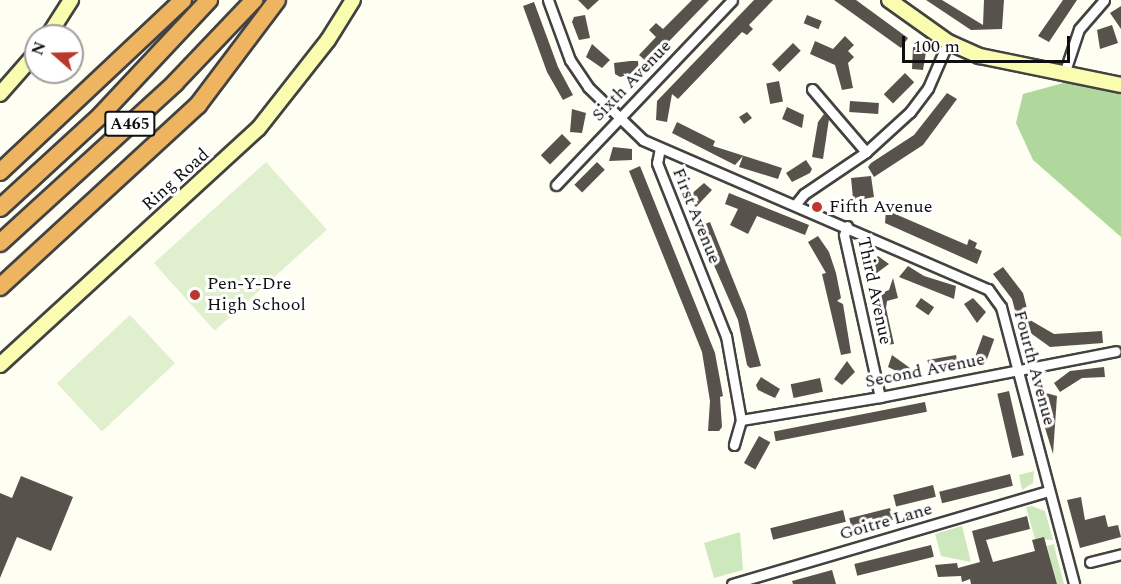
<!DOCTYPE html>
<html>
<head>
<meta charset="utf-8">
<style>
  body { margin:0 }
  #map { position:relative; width:1121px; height:584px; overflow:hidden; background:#fefef2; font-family:Spectral,serif }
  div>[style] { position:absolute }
  .green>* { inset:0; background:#cee8bd }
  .forest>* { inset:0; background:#b0d89c }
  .pitch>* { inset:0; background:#e0f0ce; transform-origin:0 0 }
  .building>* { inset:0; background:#58524c; transform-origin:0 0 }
  .roads { filter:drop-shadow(2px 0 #424242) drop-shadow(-2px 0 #424242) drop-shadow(0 2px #424242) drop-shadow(0 -2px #424242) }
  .street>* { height:9px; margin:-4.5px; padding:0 4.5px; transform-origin:4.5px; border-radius:4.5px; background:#fff }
  .secondary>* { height:14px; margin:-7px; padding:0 7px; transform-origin:7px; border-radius:7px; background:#fafcb0 }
  .highway>* { height:16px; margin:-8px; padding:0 8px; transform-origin:8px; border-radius:8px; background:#eeb460 }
  .dots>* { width:16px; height:16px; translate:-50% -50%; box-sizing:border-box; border:3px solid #fff; border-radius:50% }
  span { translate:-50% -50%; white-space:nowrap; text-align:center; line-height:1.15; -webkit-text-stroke:6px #fff; paint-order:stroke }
  .shield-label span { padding:2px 4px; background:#fff; border:2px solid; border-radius:4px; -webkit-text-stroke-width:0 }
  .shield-label { font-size:16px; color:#0f0f0f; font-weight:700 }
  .street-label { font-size:18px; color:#0f0f0f }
  .poi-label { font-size:18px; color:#0f0f0f }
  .left { translate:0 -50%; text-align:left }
  .north { position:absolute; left:24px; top:24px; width:60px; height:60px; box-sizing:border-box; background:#fff; border:2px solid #9f9f9f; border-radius:50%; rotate:290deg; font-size:16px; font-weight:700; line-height:24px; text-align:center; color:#0f0f0f }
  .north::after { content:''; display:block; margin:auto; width:21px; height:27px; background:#bb382c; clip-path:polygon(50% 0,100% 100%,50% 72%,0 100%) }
  .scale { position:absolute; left:902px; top:36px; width:168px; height:27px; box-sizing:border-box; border:3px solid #0f0f0f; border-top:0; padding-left:8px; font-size:18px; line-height:21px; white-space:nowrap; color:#0f0f0f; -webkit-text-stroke:4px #fff; paint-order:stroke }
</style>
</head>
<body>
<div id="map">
  <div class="green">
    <div style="clip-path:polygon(1034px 471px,1033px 483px,1022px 490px,1019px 475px)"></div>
    <div style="clip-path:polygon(1032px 506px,1045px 511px,1053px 540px,1035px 539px,1026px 507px)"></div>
    <div style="clip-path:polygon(962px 526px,971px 562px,941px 556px,935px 534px)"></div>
    <div style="clip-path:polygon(740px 532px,743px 570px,714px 578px,704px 543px)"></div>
    <div style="clip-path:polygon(1054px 544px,1056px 554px,1064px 584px,1057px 584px,1047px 546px)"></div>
  </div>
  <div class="forest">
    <div style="clip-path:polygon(1067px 82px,1121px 92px,1121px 237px,1033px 160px,1016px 123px,1023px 94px)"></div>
  </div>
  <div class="pitch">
    <div style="left:266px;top:162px;width:91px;height:151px;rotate:48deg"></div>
    <div style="left:130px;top:315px;width:66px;height:100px;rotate:47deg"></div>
  </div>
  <div class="building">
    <div style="clip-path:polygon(578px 0,599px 0,588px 10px)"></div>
    <div style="clip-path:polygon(692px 0,709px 0,648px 63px,639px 55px,656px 37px,649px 30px,656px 23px,663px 29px)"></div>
    <div style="clip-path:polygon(754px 0,773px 0,749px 25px,753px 29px,747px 35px,742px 32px,678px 99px,672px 94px,667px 122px,656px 120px,657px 101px)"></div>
    <div style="clip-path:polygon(834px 0,856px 0,908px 38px,901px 48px)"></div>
    <div style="clip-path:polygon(926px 0,942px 0,983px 25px,984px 0,1004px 0,1002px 29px,971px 30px)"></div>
    <div style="clip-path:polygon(1063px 0,1077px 0,1049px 42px,1038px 36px)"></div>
    <div style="clip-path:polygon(534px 2px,558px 67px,573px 95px,563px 100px,547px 72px,523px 6px)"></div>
    <div style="clip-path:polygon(1121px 6px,1121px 29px,1110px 13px)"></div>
    <div style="clip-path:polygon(585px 15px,590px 38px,579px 40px,572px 22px,574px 17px)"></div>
    <div style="left:807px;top:15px;width:16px;height:9px;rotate:22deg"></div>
    <div style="clip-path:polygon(1112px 25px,1118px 43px,1100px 49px,1097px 30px)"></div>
    <div style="clip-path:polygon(845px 36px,854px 45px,848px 51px,854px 57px,848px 63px,853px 88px,842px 90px,835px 65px,810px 54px,815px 41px,833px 49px)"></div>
    <div style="left:793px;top:43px;width:11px;height:30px;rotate:45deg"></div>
    <div style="clip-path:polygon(592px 44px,610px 60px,602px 68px,586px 57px)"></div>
    <div style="clip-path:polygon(913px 47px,924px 48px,926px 52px,923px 70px,912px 69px)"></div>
    <div style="clip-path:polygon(630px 61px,638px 61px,639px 72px,620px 77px,615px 74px,614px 63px)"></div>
    <div style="left:905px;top:73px;width:13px;height:30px;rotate:45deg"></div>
    <div style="left:779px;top:81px;width:21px;height:13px;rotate:79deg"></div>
    <div style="clip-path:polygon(947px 93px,957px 99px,923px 145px,874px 177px,868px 167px,871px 163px,914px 135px)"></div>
    <div style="left:850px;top:101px;width:29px;height:11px;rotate:4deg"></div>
    <div style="clip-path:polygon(787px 107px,804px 115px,802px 128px,782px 119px)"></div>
    <div style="clip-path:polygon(572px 109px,586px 113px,582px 133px,570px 132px)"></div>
    <div style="clip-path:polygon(747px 112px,752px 118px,744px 124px,739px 117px)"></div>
    <div style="clip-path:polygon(824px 114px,829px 119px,823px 159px,812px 157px,818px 122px)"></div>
    <div style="clip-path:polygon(677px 122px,715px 141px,713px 146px,782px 168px,778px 179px,739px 167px,743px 156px,735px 165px,672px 133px)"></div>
    <div style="left:562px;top:134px;width:13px;height:30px;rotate:45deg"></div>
    <div style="clip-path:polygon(613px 147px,632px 149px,632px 160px,609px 161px)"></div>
    <div style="clip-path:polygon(806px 160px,812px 169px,810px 173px,792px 182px,786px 173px)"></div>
    <div style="left:597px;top:162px;width:11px;height:32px;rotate:45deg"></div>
    <div style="clip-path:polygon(640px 166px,715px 353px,723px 396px,720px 397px,722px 427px,719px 431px,708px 431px,710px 401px,702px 352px,629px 171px)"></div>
    <div style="clip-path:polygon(871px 176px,874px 197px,864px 199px,865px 207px,854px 208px,851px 178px)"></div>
    <div style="clip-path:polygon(704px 183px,712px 190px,696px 207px,689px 200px,689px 196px)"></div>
    <div style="clip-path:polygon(729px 193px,809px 225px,805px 235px,757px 216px,748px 234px,730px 225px,738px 209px,725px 204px)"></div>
    <div style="clip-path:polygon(886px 210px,967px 245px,969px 239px,977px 243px,975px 248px,982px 251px,977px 264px,885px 223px)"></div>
    <div style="clip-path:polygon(710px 222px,746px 312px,761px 366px,750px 368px,747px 365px,738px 320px,699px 231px,700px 226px)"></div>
    <div style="clip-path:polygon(818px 236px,829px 252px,836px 273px,841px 298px,837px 301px,843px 304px,851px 353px,841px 355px,822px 274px,826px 273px,808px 242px)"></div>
    <div style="clip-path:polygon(878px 256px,889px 264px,870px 278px,863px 269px)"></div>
    <div style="clip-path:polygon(908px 266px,924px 276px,956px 286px,954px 299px,899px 277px)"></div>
    <div style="clip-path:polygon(1003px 267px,1023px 293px,1030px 320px,1054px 334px,1102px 331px,1103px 343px,1050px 347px,1025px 329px,1020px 330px,1012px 299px,993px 274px)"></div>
    <div style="clip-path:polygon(893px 278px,898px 298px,887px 301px,886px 308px,894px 344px,885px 345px,881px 343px,871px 297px,889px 290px)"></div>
    <div style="left:921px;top:298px;width:16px;height:10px;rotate:35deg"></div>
    <div style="clip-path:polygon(973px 298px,986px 312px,977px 323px,964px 304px)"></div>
    <div style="left:983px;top:335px;width:12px;height:23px;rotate:20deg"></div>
    <div style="clip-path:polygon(892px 355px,910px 368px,905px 375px,888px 367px)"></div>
    <div style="left:956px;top:355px;width:11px;height:29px;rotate:80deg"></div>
    <div style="clip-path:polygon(847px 361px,855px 372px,842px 385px,834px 379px)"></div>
    <div style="clip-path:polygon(1104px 367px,1105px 377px,1082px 378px,1060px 392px,1054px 383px,1070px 371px)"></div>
    <div style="clip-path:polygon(761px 377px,780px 389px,775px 398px,758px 390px,756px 385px)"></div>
    <div style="left:820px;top:378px;width:14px;height:30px;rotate:78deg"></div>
    <div style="left:1009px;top:391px;width:66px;height:12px;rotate:77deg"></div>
    <div style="clip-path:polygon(1046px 393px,1057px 396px,1053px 454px,1042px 418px)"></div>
    <div style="left:925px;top:402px;width:10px;height:154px;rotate:79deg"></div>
    <div style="left:759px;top:436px;width:13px;height:31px;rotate:29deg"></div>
    <div style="left:1010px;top:474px;width:12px;height:73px;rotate:76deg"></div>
    <div style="clip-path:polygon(21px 476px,73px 497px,51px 551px,17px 537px,0 578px,0 493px,12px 498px)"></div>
    <div style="left:933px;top:485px;width:12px;height:41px;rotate:76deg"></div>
    <div style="clip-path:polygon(1081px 497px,1085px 520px,1105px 515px,1108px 527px,1118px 525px,1121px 537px,1080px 548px,1067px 500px)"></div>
    <div style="left:890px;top:508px;width:12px;height:42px;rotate:76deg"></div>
    <div style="left:843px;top:510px;width:12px;height:75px;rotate:76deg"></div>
    <div style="clip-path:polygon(1027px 516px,1030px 529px,986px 540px,993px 562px,1035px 551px,1032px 540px,1044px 537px,1057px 584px,971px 584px,970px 579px,962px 582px,961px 576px,938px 577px,935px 565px,957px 563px,958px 568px,980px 562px,972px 531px)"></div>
    <div style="left:931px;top:545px;width:12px;height:79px;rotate:76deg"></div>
    <div style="clip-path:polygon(832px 570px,836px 584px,793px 584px,792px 581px)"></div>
  </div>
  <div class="roads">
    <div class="street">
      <div style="left:548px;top:0;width:64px;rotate:69.9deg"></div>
      <div style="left:570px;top:60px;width:32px;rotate:56deg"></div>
      <div style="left:588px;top:87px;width:76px;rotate:43.9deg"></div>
      <div style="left:643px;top:140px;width:376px;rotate:23.4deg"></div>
      <div style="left:988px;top:289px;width:22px;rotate:54deg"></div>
      <div style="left:1001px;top:307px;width:286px;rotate:75.2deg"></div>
      <div style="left:1064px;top:74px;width:47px;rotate:-71.6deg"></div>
      <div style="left:1079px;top:29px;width:38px;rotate:-49deg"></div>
      <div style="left:812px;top:89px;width:83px;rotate:49.4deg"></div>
      <div style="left:660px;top:148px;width:15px;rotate:101deg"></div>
      <div style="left:657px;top:163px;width:186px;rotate:68.3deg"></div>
      <div style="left:726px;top:336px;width:85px;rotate:79.9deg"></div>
      <div style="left:741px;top:420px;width:26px;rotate:106deg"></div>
      <div style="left:556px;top:185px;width:255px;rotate:-46.4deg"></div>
      <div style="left:795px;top:205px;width:14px;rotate:-51deg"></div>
      <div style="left:804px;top:194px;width:75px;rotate:-34.1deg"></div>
      <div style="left:866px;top:152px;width:59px;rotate:-42.3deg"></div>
      <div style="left:910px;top:112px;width:30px;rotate:-53deg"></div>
      <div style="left:928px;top:88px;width:50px;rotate:-66.5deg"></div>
      <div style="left:847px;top:226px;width:9px;rotate:108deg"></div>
      <div style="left:844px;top:235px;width:166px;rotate:77.5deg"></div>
      <div style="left:741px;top:420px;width:141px;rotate:-9.4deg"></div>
      <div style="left:880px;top:397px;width:240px;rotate:-11deg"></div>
      <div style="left:1090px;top:562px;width:32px;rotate:-14deg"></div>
      <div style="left:732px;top:584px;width:330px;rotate:-16.4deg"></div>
    </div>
    <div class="secondary">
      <div style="left:889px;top:0;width:72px;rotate:35.4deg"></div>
      <div style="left:948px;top:42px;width:35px;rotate:24deg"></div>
      <div style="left:980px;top:56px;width:144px;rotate:11.6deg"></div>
      <div style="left:48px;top:36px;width:43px;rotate:-57.4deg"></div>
      <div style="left:0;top:94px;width:55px;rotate:-48.7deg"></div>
      <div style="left:0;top:365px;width:350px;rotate:-42.5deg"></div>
      <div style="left:258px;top:129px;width:113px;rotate:-51.8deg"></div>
      <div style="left:328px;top:40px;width:47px;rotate:-58deg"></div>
    </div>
    <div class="highway">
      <div style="left:0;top:172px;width:251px;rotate:-43.2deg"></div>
      <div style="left:0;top:208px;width:137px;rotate:-42.6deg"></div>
      <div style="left:101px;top:115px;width:158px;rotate:-46.8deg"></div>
      <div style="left:0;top:243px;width:237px;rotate:-42.4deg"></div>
      <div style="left:175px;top:83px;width:115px;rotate:-46.4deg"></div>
      <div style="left:0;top:287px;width:269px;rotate:-42.6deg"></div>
      <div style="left:198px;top:105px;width:131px;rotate:-53deg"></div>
    </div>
  </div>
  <div class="dots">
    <div style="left:817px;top:207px;background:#bb382c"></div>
    <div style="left:195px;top:295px;background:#bb382c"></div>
  </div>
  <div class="shield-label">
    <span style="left:130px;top:124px">A465</span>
  </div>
  <div class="street-label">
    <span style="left:632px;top:81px;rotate:-46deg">Sixth Avenue</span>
    <span style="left:176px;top:180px;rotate:-42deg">Ring Road</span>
    <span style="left:696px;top:216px;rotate:68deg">First Avenue</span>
    <span style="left:874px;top:291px;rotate:78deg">Third Avenue</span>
    <span style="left:1034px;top:368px;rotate:75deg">Fourth Avenue</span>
    <span style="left:925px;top:371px;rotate:-11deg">Second Avenue</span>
    <span style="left:886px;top:522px;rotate:-16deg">Goitre Lane</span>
  </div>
  <div class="poi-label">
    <span class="left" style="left:829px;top:207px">Fifth Avenue</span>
    <span class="left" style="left:207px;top:295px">Pen-Y-Dre<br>High School</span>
  </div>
  <div class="north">N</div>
  <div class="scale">100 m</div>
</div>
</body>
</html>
